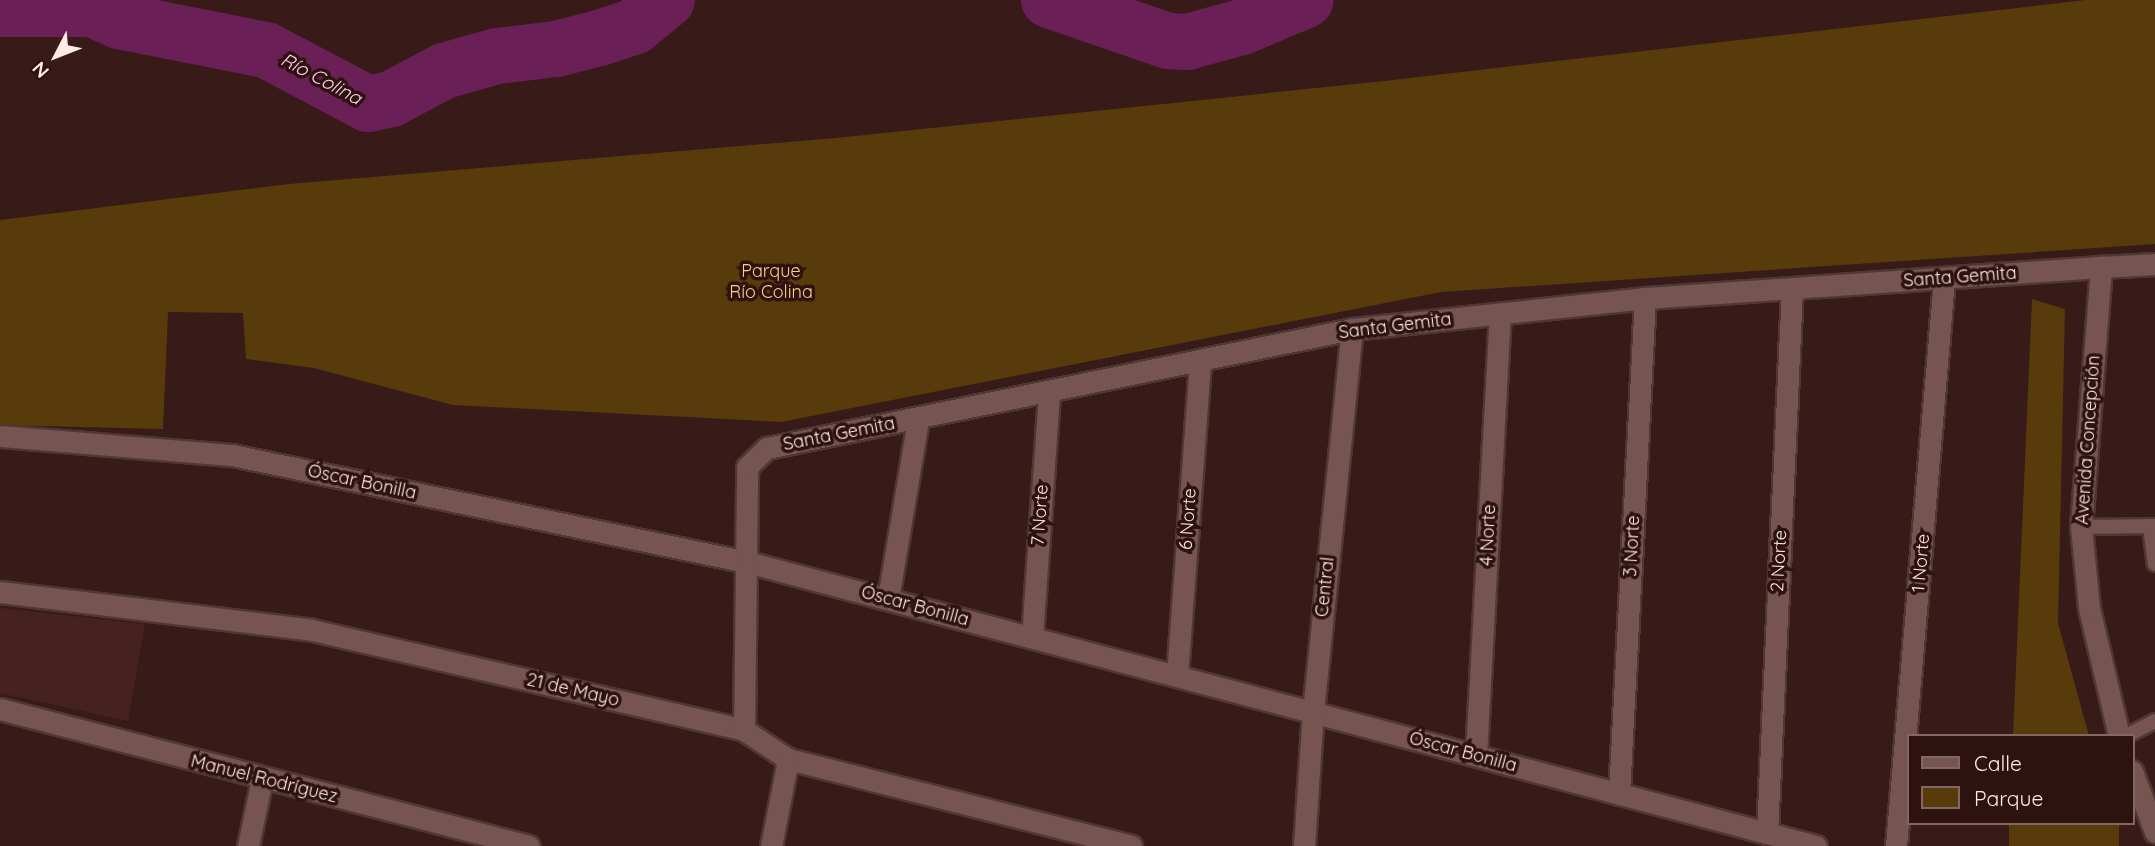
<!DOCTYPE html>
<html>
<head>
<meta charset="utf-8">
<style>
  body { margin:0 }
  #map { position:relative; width:2155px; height:846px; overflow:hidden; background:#381b18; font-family:Quicksand,sans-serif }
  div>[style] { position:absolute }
  .built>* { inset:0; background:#46221e }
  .green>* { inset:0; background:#573b0a; transform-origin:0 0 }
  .river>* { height:56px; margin:-28px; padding:0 28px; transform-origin:28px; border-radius:28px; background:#6a1f56 }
  .roads { filter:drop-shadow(2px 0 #503736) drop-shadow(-2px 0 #503736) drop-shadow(0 2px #503736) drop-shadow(0 -2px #503736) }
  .lane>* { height:14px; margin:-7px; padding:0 7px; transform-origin:7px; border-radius:7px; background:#76544f }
  .street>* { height:21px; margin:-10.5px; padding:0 10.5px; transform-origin:10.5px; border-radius:10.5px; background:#76544f }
  .secondary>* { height:21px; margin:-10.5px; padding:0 10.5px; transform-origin:10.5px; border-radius:10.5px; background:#76544f }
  span { translate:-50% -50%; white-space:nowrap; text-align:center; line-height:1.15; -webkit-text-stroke:7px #2d120f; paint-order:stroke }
  .park-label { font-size:18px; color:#face8f }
  .street-label { font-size:18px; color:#ffeae7 }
  .water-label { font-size:19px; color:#fbceea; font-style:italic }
  .legend { position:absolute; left:1907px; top:734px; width:228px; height:91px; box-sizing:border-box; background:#2d120f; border:2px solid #816865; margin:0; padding:9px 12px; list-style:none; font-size:21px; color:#ffeae7 }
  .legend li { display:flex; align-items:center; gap:14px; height:35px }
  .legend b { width:35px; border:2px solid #816865 }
  .north { position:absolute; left:21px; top:21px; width:70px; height:70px; -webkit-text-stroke:5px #2d120f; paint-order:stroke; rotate:228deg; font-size:19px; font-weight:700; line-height:28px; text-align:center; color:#ffeae7 }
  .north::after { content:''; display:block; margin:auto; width:24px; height:32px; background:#ffeae7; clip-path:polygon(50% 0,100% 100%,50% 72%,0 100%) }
</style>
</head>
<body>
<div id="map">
  <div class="built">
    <div style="clip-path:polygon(0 608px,145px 624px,128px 721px,0 693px)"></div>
  </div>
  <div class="green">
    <div style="clip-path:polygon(2086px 0,2155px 0,2155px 244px,1441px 292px,781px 422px,453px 405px,314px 368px,246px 359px,243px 313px,168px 312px,163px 429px,0 425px,0 220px,289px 184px,836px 138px,1384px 81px)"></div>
    <div style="clip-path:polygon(2032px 299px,2065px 309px,2058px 623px,2089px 736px,2013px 736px)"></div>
    <div style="left:2009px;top:823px;width:110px;height:23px"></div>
  </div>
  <div class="river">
    <div style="left:1049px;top:0;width:126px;rotate:19deg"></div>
    <div style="left:1168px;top:41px;width:19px;rotate:3deg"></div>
    <div style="left:1187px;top:42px;width:57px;rotate:-15.3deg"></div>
    <div style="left:1242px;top:27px;width:69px;rotate:-22.9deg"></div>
    <div style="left:0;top:9px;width:92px"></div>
    <div style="left:92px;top:9px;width:30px;rotate:24deg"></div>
    <div style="left:119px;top:21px;width:150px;rotate:11.2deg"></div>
    <div style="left:266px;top:50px;width:115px;rotate:27.9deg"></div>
    <div style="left:368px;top:104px;width:24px;rotate:-12deg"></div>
    <div style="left:391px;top:99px;width:60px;rotate:-27.8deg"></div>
    <div style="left:444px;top:71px;width:55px;rotate:-15.8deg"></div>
    <div style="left:497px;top:56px;width:59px;rotate:-6.8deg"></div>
    <div style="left:556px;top:49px;width:44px;rotate:-14.3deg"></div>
    <div style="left:599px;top:38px;width:38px;rotate:-18deg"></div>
    <div style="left:635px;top:26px;width:41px;rotate:-39.1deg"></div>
  </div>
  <div class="roads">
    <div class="lane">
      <div style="left:2150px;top:526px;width:38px;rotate:83deg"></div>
      <div style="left:2081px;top:527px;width:74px;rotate:-0.8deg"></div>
      <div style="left:2126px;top:736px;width:33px;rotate:-27deg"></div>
    </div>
    <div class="street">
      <div style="left:0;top:436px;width:233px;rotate:4.7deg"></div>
      <div style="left:232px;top:455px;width:526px;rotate:11.74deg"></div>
      <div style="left:747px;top:562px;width:1106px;rotate:14.88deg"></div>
      <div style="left:0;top:592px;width:314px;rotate:6.9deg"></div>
      <div style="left:312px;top:630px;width:443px;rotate:13deg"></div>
      <div style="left:744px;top:730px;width:53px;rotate:33.4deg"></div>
      <div style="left:788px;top:759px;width:354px;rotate:14.2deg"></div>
      <div style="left:888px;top:599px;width:182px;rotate:-80.5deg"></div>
      <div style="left:1032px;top:637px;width:245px;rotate:-86deg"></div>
      <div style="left:1177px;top:676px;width:314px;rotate:-85.8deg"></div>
      <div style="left:0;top:709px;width:546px;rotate:14.52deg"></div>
      <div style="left:744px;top:730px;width:263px;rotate:-89.3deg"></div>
      <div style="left:747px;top:467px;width:28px;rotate:-44deg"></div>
      <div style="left:767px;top:448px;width:597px;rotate:-11.5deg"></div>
      <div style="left:1352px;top:329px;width:295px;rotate:-6deg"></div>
      <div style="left:1645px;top:298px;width:457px;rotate:-3.9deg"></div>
      <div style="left:1476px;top:755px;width:442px;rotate:-86.9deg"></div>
      <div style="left:1619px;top:794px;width:497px;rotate:-87deg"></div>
      <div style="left:1767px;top:833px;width:545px;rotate:-87.37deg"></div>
      <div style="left:248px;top:846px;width:68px;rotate:-78.2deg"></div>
      <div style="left:771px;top:846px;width:89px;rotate:-78.9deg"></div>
      <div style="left:1304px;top:846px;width:134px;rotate:-86.2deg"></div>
      <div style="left:1313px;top:712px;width:385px;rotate:-84.2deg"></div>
      <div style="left:1896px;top:846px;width:569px;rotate:-85.16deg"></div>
    </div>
    <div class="secondary">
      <div style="left:2119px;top:736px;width:131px;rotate:-103.2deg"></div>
      <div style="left:2089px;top:608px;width:81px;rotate:-95.6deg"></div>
      <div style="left:2081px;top:527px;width:261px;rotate:-85.6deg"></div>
      <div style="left:2101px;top:267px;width:54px;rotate:-3.2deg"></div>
      <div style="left:2132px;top:771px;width:65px;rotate:69.3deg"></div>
    </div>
  </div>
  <div class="park-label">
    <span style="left:771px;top:282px">Parque<br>Río Colina</span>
  </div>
  <div class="street-label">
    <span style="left:1960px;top:277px;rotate:-4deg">Santa Gemita</span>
    <span style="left:1395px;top:326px;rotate:-7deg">Santa Gemita</span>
    <span style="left:839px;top:434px;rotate:-11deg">Santa Gemita</span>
    <span style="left:2088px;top:440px;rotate:-86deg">Avenida Concepción</span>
    <span style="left:362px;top:482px;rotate:12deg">Óscar Bonilla</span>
    <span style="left:1040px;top:515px;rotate:-86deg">7 Norte</span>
    <span style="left:1188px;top:519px;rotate:-86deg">6 Norte</span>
    <span style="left:1488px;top:535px;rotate:-87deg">4 Norte</span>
    <span style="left:1632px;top:546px;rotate:-87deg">3 Norte</span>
    <span style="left:1779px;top:561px;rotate:-87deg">2 Norte</span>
    <span style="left:1921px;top:563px;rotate:-85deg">1 Norte</span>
    <span style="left:1325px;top:587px;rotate:-84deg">Central</span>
    <span style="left:915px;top:606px;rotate:15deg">Óscar Bonilla</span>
    <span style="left:573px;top:690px;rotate:13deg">21 de Mayo</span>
    <span style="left:1463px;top:752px;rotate:15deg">Óscar Bonilla</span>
    <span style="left:264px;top:779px;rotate:14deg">Manuel Rodríguez</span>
  </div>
  <div class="water-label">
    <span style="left:321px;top:79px;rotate:28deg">Río Colina</span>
  </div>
  <ul class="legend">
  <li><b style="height:9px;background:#76544f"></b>Calle</li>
  <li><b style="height:19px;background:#573b0a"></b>Parque</li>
  </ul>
  <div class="north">N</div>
</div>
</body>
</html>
